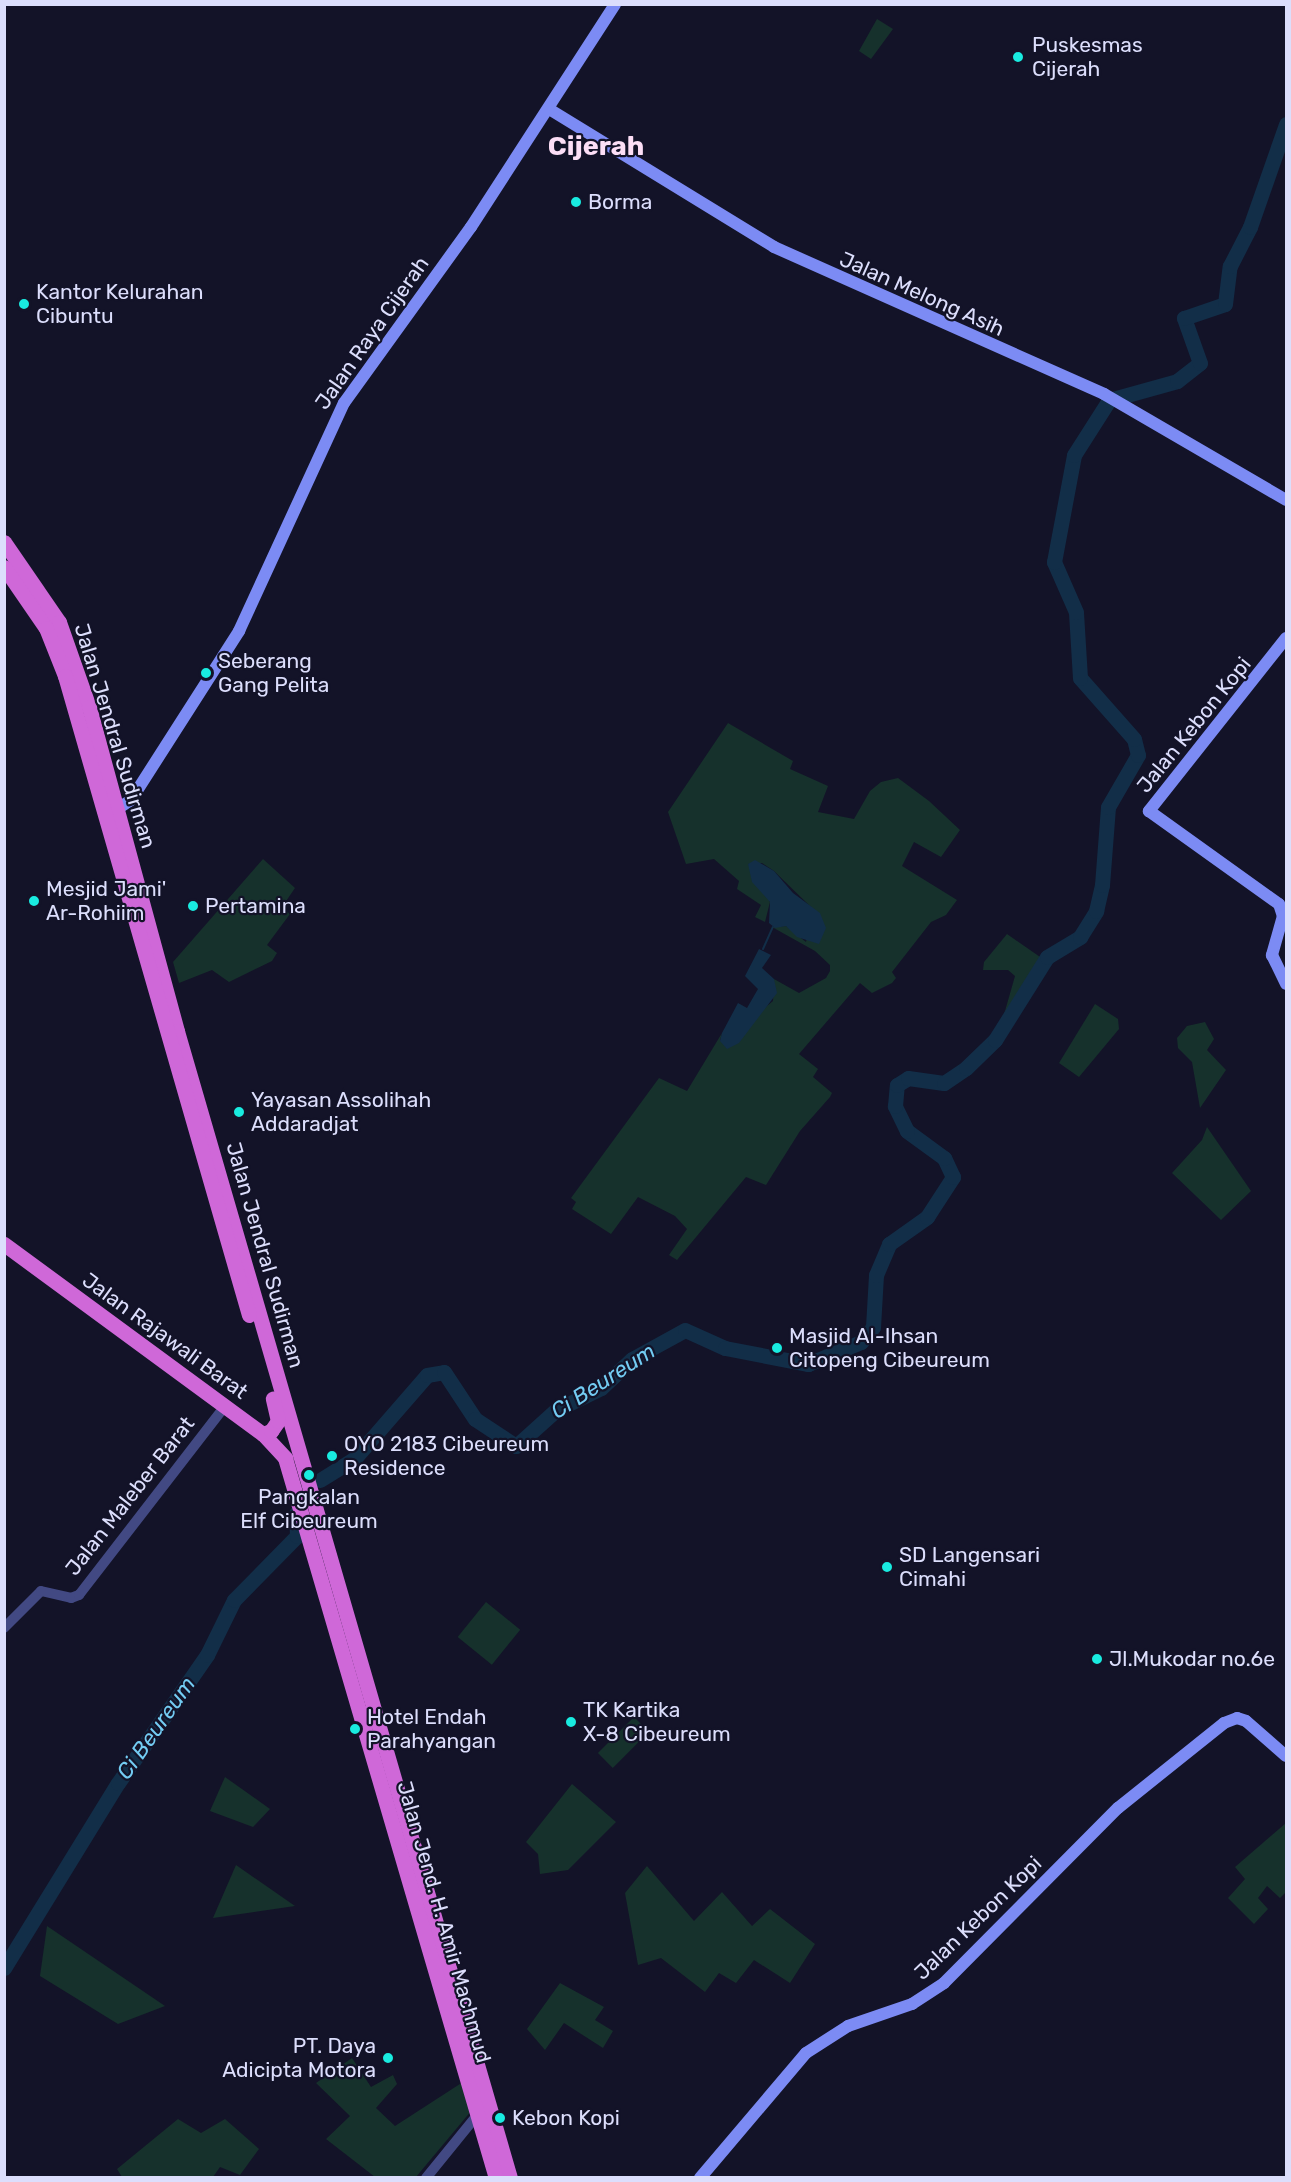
<!DOCTYPE html>
<html>
<head>
<meta charset="utf-8">
<style>
  body { margin:0 }
  #map { position:relative; width:1291px; height:2182px; overflow:hidden; background:#131328; font-family:Rubik,sans-serif }
  div>[style] { position:absolute }
  .green>* { inset:0; background:#16312c; transform-origin:0 0 }
  .water>* { inset:0; background:#122e48 }
  .stream>* { height:2px; margin:-1px; padding:0 1px; transform-origin:1px; border-radius:1px; background:#122e48 }
  .river>* { height:15px; margin:-7.5px; padding:0 7.5px; transform-origin:7.5px; border-radius:7.5px; background:#122e48 }
  .tertiary>* { height:10px; margin:-5px; padding:0 5px; transform-origin:5px; border-radius:5px; background:#424983 }
  .secondary>* { height:12px; margin:-6px; padding:0 6px; transform-origin:6px; border-radius:6px; background:#7c8bf4 }
  .trunk>* { height:15px; margin:-7.5px; padding:0 7.5px; transform-origin:7.5px; border-radius:7.5px; background:#cf68d8 }
  .dots>* { width:16px; height:16px; translate:-50% -50%; box-sizing:border-box; border:3px solid #131328; border-radius:50% }
  span { translate:-50% -50%; white-space:nowrap; text-align:center; line-height:1.15; -webkit-text-stroke:4.5px #131328; paint-order:stroke }
  .poi-label { font-size:21px; color:#dcdefc }
  .left { translate:0 -50%; text-align:left }
  .right { translate:-100% -50%; text-align:right }
  .street-label { font-size:21px; color:#dcdefc }
  .water-label { font-size:22px; color:#73ccf3; font-style:italic }
  .district-label { font-size:27px; color:#fcdef6; font-weight:700 }
  .frame { position:absolute; inset:0; border:6px solid #dcdefc; pointer-events:none }
</style>
</head>
<body>
<div id="map">
  <div class="green">
    <div style="clip-path:polygon(877px 19px,893px 29px,871px 59px,859px 51px)"></div>
    <div style="clip-path:polygon(728px 723px,793px 761px,790px 769px,828px 786px,818px 812px,854px 819px,870px 791px,881px 782px,898px 778px,929px 801px,960px 830px,941px 857px,914px 842px,902px 866px,957px 900px,946px 915px,931px 922px,892px 972px,896px 978px,892px 983px,872px 993px,860px 983px,799px 1054px,818px 1069px,813px 1077px,832px 1093px,830px 1097px,800px 1131px,766px 1185px,746px 1177px,677px 1260px,669px 1255px,687px 1229px,675px 1216px,638px 1197px,611px 1234px,572px 1209px,576px 1202px,571px 1198px,659px 1078px,687px 1091px,722px 1033px,720px 1041px,739px 1042px,756px 1015px,773px 1001px,774px 979px,799px 993px,826px 978px,830px 971px,830px 965px,815px 951px,772px 927px,786px 926px,806px 942px,813px 909px,774px 871px,762px 863px,748px 864px,770px 902px,765px 922px,755px 917px,761px 905px,737px 889px,739px 881px,714px 859px,686px 864px,668px 812px)"></div>
    <div style="clip-path:polygon(263px 859px,295px 888px,282px 907px,290px 914px,267px 945px,277px 953px,272px 961px,229px 982px,212px 970px,179px 983px,173px 962px)"></div>
    <div style="clip-path:polygon(1007px 934px,1043px 959px,1015px 1008px,1003px 1018px,1015px 976px,1008px 970px,983px 970px,984px 962px)"></div>
    <div style="clip-path:polygon(1095px 1004px,1118px 1019px,1119px 1029px,1079px 1077px,1059px 1063px)"></div>
    <div style="clip-path:polygon(1205px 1022px,1214px 1039px,1207px 1050px,1226px 1070px,1200px 1108px,1192px 1062px,1178px 1048px,1177px 1038px,1187px 1026px)"></div>
    <div style="clip-path:polygon(1207px 1127px,1251px 1191px,1221px 1220px,1172px 1173px,1202px 1140px)"></div>
    <div style="left:486px;top:1602px;width:44px;height:45px;rotate:39deg"></div>
    <div style="left:634px;top:1717px;width:21px;height:51px;rotate:45deg"></div>
    <div style="clip-path:polygon(225px 1777px,270px 1809px,253px 1827px,210px 1811px)"></div>
    <div style="clip-path:polygon(572px 1784px,616px 1822px,568px 1870px,540px 1874px,538px 1854px,526px 1842px)"></div>
    <div style="clip-path:polygon(1286px 1823px,1286px 1892px,1280px 1898px,1267px 1886px,1258px 1898px,1268px 1909px,1254px 1924px,1228px 1898px,1245px 1879px,1235px 1867px)"></div>
    <div style="clip-path:polygon(236px 1865px,295px 1906px,213px 1918px)"></div>
    <div style="clip-path:polygon(647px 1866px,694px 1921px,722px 1892px,752px 1926px,770px 1909px,815px 1944px,790px 1983px,754px 1960px,736px 1983px,719px 1973px,705px 1992px,661px 1958px,638px 1965px,625px 1893px)"></div>
    <div style="clip-path:polygon(47px 1926px,165px 2006px,118px 2024px,40px 1976px)"></div>
    <div style="clip-path:polygon(560px 1983px,604px 2007px,595px 2020px,613px 2031px,603px 2048px,564px 2023px,545px 2050px,527px 2029px)"></div>
    <div style="clip-path:polygon(352px 2058px,371px 2087px,393px 2075px,397px 2084px,376px 2108px,395px 2126px,463px 2082px,472px 2110px,416px 2177px,375px 2177px,326px 2139px,350px 2116px,316px 2083px)"></div>
    <div style="clip-path:polygon(178px 2119px,201px 2133px,225px 2119px,259px 2149px,240px 2175px,220px 2167px,213px 2177px,122px 2177px,117px 2169px)"></div>
  </div>
  <div class="water">
    <div style="clip-path:polygon(755px 860px,774px 871px,793px 893px,820px 913px,826px 928px,819px 944px,797px 937px,786px 926px,775px 928px,769px 923px,770px 902px,752px 882px,748px 864px)"></div>
    <div style="clip-path:polygon(759px 949px,771px 955px,762px 968px,774px 979px,777px 993px,739px 1043px,727px 1049px,720px 1041px,722px 1033px,738px 1003px,747px 1008px,758px 989px,745px 976px)"></div>
  </div>
  <div class="stream">
    <div style="left:763px;top:949px;width:24px;rotate:-66deg"></div>
  </div>
  <div class="river">
    <div style="left:320px;top:1480px;width:40px;rotate:-32deg"></div>
    <div style="left:354px;top:1459px;width:111px;rotate:-49deg"></div>
    <div style="left:427px;top:1375px;width:17px;rotate:-10deg"></div>
    <div style="left:444px;top:1372px;width:56px;rotate:56.6deg"></div>
    <div style="left:475px;top:1419px;width:49px;rotate:33.4deg"></div>
    <div style="left:516px;top:1446px;width:54px;rotate:-42deg"></div>
    <div style="left:556px;top:1410px;width:50px;rotate:-26.1deg"></div>
    <div style="left:601px;top:1388px;width:42px;rotate:-43.1deg"></div>
    <div style="left:632px;top:1359px;width:60px;rotate:-28.7deg"></div>
    <div style="left:685px;top:1330px;width:44px;rotate:24.2deg"></div>
    <div style="left:725px;top:1348px;width:85px;rotate:10.9deg"></div>
    <div style="left:808px;top:1364px;width:57px;rotate:-22.5deg"></div>
    <div style="left:861px;top:1342px;width:19px;rotate:-51deg"></div>
    <div style="left:873px;top:1327px;width:52px;rotate:-86.7deg"></div>
    <div style="left:876px;top:1275px;width:34px;rotate:-67deg"></div>
    <div style="left:889px;top:1244px;width:47px;rotate:-35.4deg"></div>
    <div style="left:927px;top:1217px;width:48px;rotate:-57deg"></div>
    <div style="left:953px;top:1177px;width:21px;rotate:-115deg"></div>
    <div style="left:944px;top:1158px;width:46px;rotate:-143.9deg"></div>
    <div style="left:907px;top:1131px;width:28px;rotate:-116deg"></div>
    <div style="left:895px;top:1106px;width:21px;rotate:-85deg"></div>
    <div style="left:897px;top:1085px;width:13px;rotate:-32deg"></div>
    <div style="left:908px;top:1078px;width:36px;rotate:8deg"></div>
    <div style="left:944px;top:1083px;width:27px;rotate:-34deg"></div>
    <div style="left:966px;top:1068px;width:40px;rotate:-44deg"></div>
    <div style="left:995px;top:1040px;width:98px;rotate:-57.9deg"></div>
    <div style="left:1047px;top:957px;width:39px;rotate:-31deg"></div>
    <div style="left:1080px;top:937px;width:31px;rotate:-58deg"></div>
    <div style="left:1096px;top:911px;width:27px;rotate:-77deg"></div>
    <div style="left:1102px;top:885px;width:78px;rotate:-85.6deg"></div>
    <div style="left:1108px;top:807px;width:60px;rotate:-60deg"></div>
    <div style="left:1138px;top:755px;width:16px;rotate:-104deg"></div>
    <div style="left:1134px;top:739px;width:81px;rotate:-131.5deg"></div>
    <div style="left:1080px;top:678px;width:66px;rotate:-93.5deg"></div>
    <div style="left:1076px;top:612px;width:55px;rotate:-113.7deg"></div>
    <div style="left:1054px;top:562px;width:109px;rotate:-79.4deg"></div>
    <div style="left:1074px;top:455px;width:65px;rotate:-57.5deg"></div>
    <div style="left:1109px;top:400px;width:71px;rotate:-15.6deg"></div>
    <div style="left:1177px;top:381px;width:29px;rotate:-38deg"></div>
    <div style="left:1200px;top:363px;width:48px;rotate:-109.6deg"></div>
    <div style="left:1184px;top:318px;width:43px;rotate:-18.9deg"></div>
    <div style="left:1225px;top:304px;width:38px;rotate:-83deg"></div>
    <div style="left:1230px;top:266px;width:44px;rotate:-62.9deg"></div>
    <div style="left:1250px;top:227px;width:109px;rotate:-70.7deg"></div>
    <div style="left:4px;top:1968px;width:217px;rotate:-58.4deg"></div>
    <div style="left:118px;top:1783px;width:156px;rotate:-55.2deg"></div>
    <div style="left:207px;top:1655px;width:61px;rotate:-63.9deg"></div>
    <div style="left:234px;top:1600px;width:90px;rotate:-45.5deg"></div>
    <div style="left:297px;top:1536px;width:23px;rotate:-92deg"></div>
  </div>
  <div class="tertiary">
    <div style="left:4px;top:1628px;width:52px;rotate:-45deg"></div>
    <div style="left:41px;top:1591px;width:31px;rotate:13deg"></div>
    <div style="left:71px;top:1598px;width:9px;rotate:-21deg"></div>
    <div style="left:79px;top:1595px;width:239px;rotate:-52.3deg"></div>
    <div style="left:426px;top:2178px;width:82px;rotate:-50.9deg"></div>
  </div>
  <div class="secondary">
    <div style="left:549px;top:109px;width:264px;rotate:31.5deg"></div>
    <div style="left:774px;top:247px;width:361px;rotate:24deg"></div>
    <div style="left:1104px;top:394px;width:211px;rotate:30.2deg"></div>
    <div style="left:1286px;top:638px;width:221px;rotate:128.4deg"></div>
    <div style="left:1149px;top:811px;width:160px;rotate:35.6deg"></div>
    <div style="left:1279px;top:904px;width:13px;rotate:72deg"></div>
    <div style="left:1283px;top:916px;width:41px;rotate:105.8deg"></div>
    <div style="left:1272px;top:955px;width:32px;rotate:64deg"></div>
    <div style="left:111px;top:813px;width:24px;rotate:-33deg"></div>
    <div style="left:131px;top:800px;width:201px;rotate:-57.4deg"></div>
    <div style="left:239px;top:631px;width:251px;rotate:-65.3deg"></div>
    <div style="left:344px;top:403px;width:217px;rotate:-54.2deg"></div>
    <div style="left:471px;top:227px;width:265px;rotate:-57.1deg"></div>
    <div style="left:700px;top:2178px;width:164px;rotate:-49.7deg"></div>
    <div style="left:806px;top:2053px;width:50px;rotate:-32.7deg"></div>
    <div style="left:848px;top:2026px;width:68px;rotate:-19deg"></div>
    <div style="left:912px;top:2004px;width:38px;rotate:-33deg"></div>
    <div style="left:944px;top:1983px;width:247px;rotate:-45.2deg"></div>
    <div style="left:1118px;top:1808px;width:136px;rotate:-38.7deg"></div>
    <div style="left:1224px;top:1723px;width:14px;rotate:-21deg"></div>
    <div style="left:1237px;top:1718px;width:9px;rotate:18deg"></div>
    <div style="left:1246px;top:1721px;width:53px;rotate:41.2deg"></div>
  </div>
  <div class="trunk">
    <div style="left:4px;top:542px;width:97px;rotate:55.5deg"></div>
    <div style="left:59px;top:622px;width:90px;rotate:70.6deg"></div>
    <div style="left:89px;top:707px;width:336px;rotate:74.8deg"></div>
    <div style="left:177px;top:1031px;width:1194px;rotate:73.81deg"></div>
    <div style="left:4px;top:567px;width:74px;rotate:55.5deg"></div>
    <div style="left:46px;top:628px;width:52px;rotate:68.4deg"></div>
    <div style="left:65px;top:676px;width:665px;rotate:73.94deg"></div>
    <div style="left:4px;top:1244px;width:321px;rotate:36.3deg"></div>
    <div style="left:263px;top:1434px;width:33px;rotate:47deg"></div>
    <div style="left:285px;top:1458px;width:750px;rotate:73.67deg"></div>
    <div style="left:263px;top:1434px;width:9px;rotate:-21deg"></div>
    <div style="left:271px;top:1431px;width:12px;rotate:-55deg"></div>
    <div style="left:278px;top:1421px;width:23px;rotate:-103deg"></div>
  </div>
  <div class="dots">
    <div style="left:1018px;top:57px;background:#19ebe0"></div>
    <div style="left:576px;top:202px;background:#19ebe0"></div>
    <div style="left:24px;top:304px;background:#19ebe0"></div>
    <div style="left:206px;top:673px;background:#19ebe0"></div>
    <div style="left:34px;top:901px;background:#19ebe0"></div>
    <div style="left:193px;top:906px;background:#19ebe0"></div>
    <div style="left:239px;top:1112px;background:#19ebe0"></div>
    <div style="left:777px;top:1348px;background:#19ebe0"></div>
    <div style="left:332px;top:1456px;background:#19ebe0"></div>
    <div style="left:309px;top:1475px;background:#19ebe0"></div>
    <div style="left:887px;top:1567px;background:#19ebe0"></div>
    <div style="left:1097px;top:1659px;background:#19ebe0"></div>
    <div style="left:571px;top:1722px;background:#19ebe0"></div>
    <div style="left:355px;top:1729px;background:#19ebe0"></div>
    <div style="left:388px;top:2058px;background:#19ebe0"></div>
    <div style="left:500px;top:2118px;background:#19ebe0"></div>
  </div>
  <div class="poi-label">
    <span class="left" style="left:1032px;top:57px">Puskesmas<br>Cijerah</span>
    <span class="left" style="left:588px;top:202px">Borma</span>
    <span class="left" style="left:36px;top:304px">Kantor Kelurahan<br>Cibuntu</span>
    <span class="left" style="left:218px;top:673px">Seberang<br>Gang Pelita</span>
    <span class="left" style="left:46px;top:901px">Mesjid Jami'<br>Ar-Rohiim</span>
    <span class="left" style="left:205px;top:906px">Pertamina</span>
    <span class="left" style="left:251px;top:1112px">Yayasan Assolihah<br>Addaradjat</span>
    <span class="left" style="left:789px;top:1348px">Masjid Al-Ihsan<br>Citopeng Cibeureum</span>
    <span class="left" style="left:344px;top:1456px">OYO 2183 Cibeureum<br>Residence</span>
    <span style="left:309px;top:1509px">Pangkalan<br>Elf Cibeureum</span>
    <span class="left" style="left:899px;top:1567px">SD Langensari<br>Cimahi</span>
    <span class="left" style="left:1109px;top:1659px">Jl.Mukodar no.6e</span>
    <span class="left" style="left:583px;top:1722px">TK Kartika<br>X-8 Cibeureum</span>
    <span class="left" style="left:367px;top:1729px">Hotel Endah<br>Parahyangan</span>
    <span class="right" style="left:376px;top:2058px">PT. Daya<br>Adicipta Motora</span>
    <span class="left" style="left:512px;top:2118px">Kebon Kopi</span>
  </div>
  <div class="street-label">
    <span style="left:922px;top:294px;rotate:24deg">Jalan Melong Asih</span>
    <span style="left:372px;top:333px;rotate:-55deg">Jalan Raya Cijerah</span>
    <span style="left:1194px;top:725px;rotate:-51deg">Jalan Kebon Kopi</span>
    <span style="left:115px;top:736px;rotate:73deg">Jalan Jendral Sudirman</span>
    <span style="left:265px;top:1255px;rotate:74deg">Jalan Jendral Sudirman</span>
    <span style="left:165px;top:1336px;rotate:36deg">Jalan Rajawali Barat</span>
    <span style="left:130px;top:1496px;rotate:-52deg">Jalan Maleber Barat</span>
    <span style="left:978px;top:1918px;rotate:-44deg">Jalan Kebon Kopi</span>
    <span style="left:444px;top:1922px;rotate:74deg">Jalan Jend. H. Amir Machmud</span>
  </div>
  <div class="water-label">
    <span style="left:603px;top:1381px;rotate:-33deg">Ci Beureum</span>
    <span style="left:156px;top:1728px;rotate:-55deg">Ci Beureum</span>
  </div>
  <div class="district-label">
    <span style="left:596px;top:147px">Cijerah</span>
  </div>
  <div class="frame"></div>
</div>
</body>
</html>
